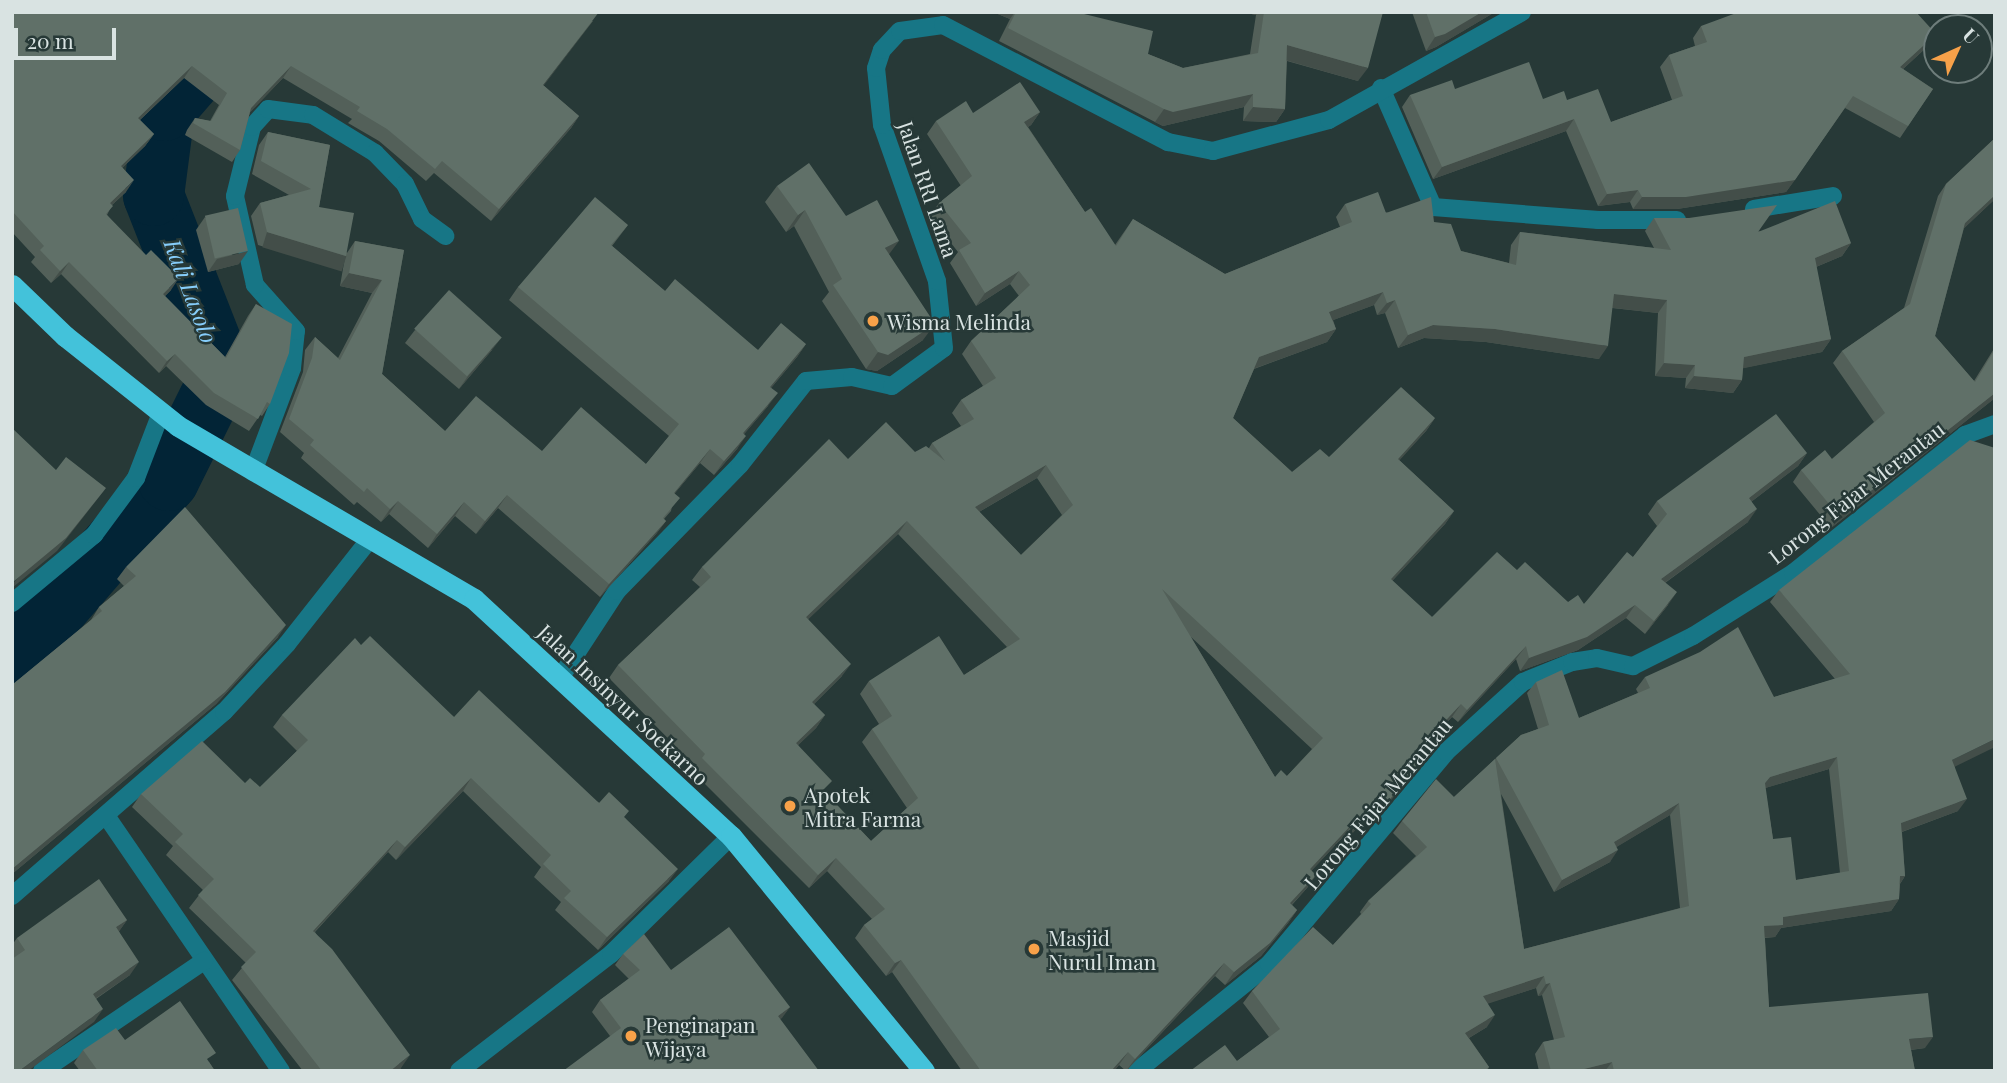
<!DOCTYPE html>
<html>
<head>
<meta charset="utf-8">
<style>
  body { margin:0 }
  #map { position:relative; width:2007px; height:1083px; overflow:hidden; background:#273937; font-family:"Playfair Display",serif }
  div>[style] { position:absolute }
  .river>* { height:61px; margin:-30.5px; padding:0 30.5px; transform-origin:30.5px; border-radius:30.5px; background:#022436 }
  .minor>* { height:18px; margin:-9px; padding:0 9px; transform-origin:9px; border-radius:9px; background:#177686 }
  .highway>* { height:21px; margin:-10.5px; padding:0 10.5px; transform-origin:10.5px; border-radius:10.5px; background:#43c2da }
  .wall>* { inset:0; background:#536059 }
  .shaded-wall>* { inset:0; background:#434e49; transform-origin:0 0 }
  .building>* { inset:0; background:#607068; transform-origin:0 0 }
  .dots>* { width:19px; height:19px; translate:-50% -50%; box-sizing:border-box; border:4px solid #273937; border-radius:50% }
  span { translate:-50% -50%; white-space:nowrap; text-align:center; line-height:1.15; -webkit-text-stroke:5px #273937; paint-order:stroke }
  .street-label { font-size:21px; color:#d9e3e2 }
  .poi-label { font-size:21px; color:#d9e3e2 }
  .left { translate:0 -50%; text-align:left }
  .water-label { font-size:23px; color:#86cdfa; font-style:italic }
  .frame { position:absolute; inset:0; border:14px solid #d9e3e2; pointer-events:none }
  .north { position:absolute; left:1923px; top:14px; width:70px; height:70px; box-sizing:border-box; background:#273937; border:2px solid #6e7d7b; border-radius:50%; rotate:45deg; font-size:19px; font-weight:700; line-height:28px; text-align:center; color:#d9e3e2 }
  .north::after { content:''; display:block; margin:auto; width:24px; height:32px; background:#f7a149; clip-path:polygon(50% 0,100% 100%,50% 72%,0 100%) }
  .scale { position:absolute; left:14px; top:28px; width:102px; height:32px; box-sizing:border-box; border:4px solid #d9e3e2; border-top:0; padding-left:9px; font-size:21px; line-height:24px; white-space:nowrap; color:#d9e3e2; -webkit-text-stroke:5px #273937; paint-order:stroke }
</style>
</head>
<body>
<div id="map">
  <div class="river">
    <div style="left:12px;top:660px;width:238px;rotate:-49.1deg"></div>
    <div style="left:168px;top:480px;width:122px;rotate:-63.6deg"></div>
    <div style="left:222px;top:371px;width:189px;rotate:-111.4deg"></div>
    <div style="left:153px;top:195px;width:86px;rotate:-82.6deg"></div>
    <div style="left:164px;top:110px;width:130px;rotate:-49.1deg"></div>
  </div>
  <div class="minor">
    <div style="left:1381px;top:88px;width:130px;rotate:66.4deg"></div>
    <div style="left:1433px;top:207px;width:166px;rotate:4.5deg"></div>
    <div style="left:1598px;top:220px;width:79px"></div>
    <div style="left:1754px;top:209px;width:80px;rotate:-9.3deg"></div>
    <div style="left:253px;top:472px;width:111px;rotate:-69.4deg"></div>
    <div style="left:292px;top:368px;width:37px;rotate:-84deg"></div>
    <div style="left:296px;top:331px;width:62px;rotate:-131.7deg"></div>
    <div style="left:255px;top:285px;width:91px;rotate:-102.7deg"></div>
    <div style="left:235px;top:196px;width:71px;rotate:-76.2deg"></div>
    <div style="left:252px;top:127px;width:24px;rotate:-48deg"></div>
    <div style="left:268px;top:109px;width:45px;rotate:7.6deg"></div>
    <div style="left:313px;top:115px;width:73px;rotate:31.5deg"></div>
    <div style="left:375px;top:153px;width:43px;rotate:45.9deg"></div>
    <div style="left:405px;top:184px;width:39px;rotate:64deg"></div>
    <div style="left:422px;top:219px;width:29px;rotate:36deg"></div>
    <div style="left:12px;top:603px;width:107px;rotate:-39.7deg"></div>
    <div style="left:94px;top:535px;width:71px;rotate:-53.6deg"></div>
    <div style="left:136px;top:478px;width:70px;rotate:-69deg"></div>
    <div style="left:560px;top:678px;width:104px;rotate:-56.8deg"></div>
    <div style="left:617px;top:591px;width:176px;rotate:-45.7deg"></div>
    <div style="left:740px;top:465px;width:107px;rotate:-51.8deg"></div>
    <div style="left:806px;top:381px;width:46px;rotate:-5deg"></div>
    <div style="left:852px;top:377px;width:41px;rotate:12.7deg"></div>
    <div style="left:892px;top:386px;width:64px;rotate:-36.2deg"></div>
    <div style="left:944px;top:348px;width:67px;rotate:-96deg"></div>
    <div style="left:937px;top:281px;width:165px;rotate:-109.4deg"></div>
    <div style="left:882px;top:125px;width:57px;rotate:-96deg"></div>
    <div style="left:876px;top:68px;width:19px;rotate:-72deg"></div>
    <div style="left:882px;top:50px;width:26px;rotate:-47deg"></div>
    <div style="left:900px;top:31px;width:43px;rotate:-7.9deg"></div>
    <div style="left:943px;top:25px;width:254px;rotate:27.5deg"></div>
    <div style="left:1168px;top:142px;width:46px;rotate:11.3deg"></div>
    <div style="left:1213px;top:151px;width:120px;rotate:-15deg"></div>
    <div style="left:1329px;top:120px;width:221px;rotate:-29.2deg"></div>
    <div style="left:107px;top:817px;width:308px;rotate:55.6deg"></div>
    <div style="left:12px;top:896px;width:281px;rotate:-41deg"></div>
    <div style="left:224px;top:712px;width:93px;rotate:-47.2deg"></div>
    <div style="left:287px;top:644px;width:132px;rotate:-51.7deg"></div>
    <div style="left:42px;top:1071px;width:196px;rotate:-34.2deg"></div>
    <div style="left:459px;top:1071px;width:192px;rotate:-37.6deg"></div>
    <div style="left:611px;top:954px;width:168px;rotate:-44.5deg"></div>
    <div style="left:1137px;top:1071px;width:170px;rotate:-39deg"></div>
    <div style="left:1269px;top:964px;width:276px;rotate:-50.1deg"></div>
    <div style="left:1446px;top:752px;width:104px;rotate:-42.3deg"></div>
    <div style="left:1523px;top:682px;width:53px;rotate:-22.2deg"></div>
    <div style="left:1572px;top:662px;width:25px;rotate:-9deg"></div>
    <div style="left:1597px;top:658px;width:37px;rotate:13deg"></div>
    <div style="left:1633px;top:666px;width:67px;rotate:-26.6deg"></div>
    <div style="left:1693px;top:636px;width:118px;rotate:-32.2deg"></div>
    <div style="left:1793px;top:573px;width:221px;rotate:-38.7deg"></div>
    <div style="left:1965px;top:435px;width:32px;rotate:-20deg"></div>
  </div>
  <div class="highway">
    <div style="left:12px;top:285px;width:74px;rotate:43.9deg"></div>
    <div style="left:65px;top:336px;width:144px;rotate:38.5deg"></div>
    <div style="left:178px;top:426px;width:343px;rotate:30.3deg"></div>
    <div style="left:474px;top:599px;width:350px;rotate:42.7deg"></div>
    <div style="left:731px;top:836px;width:304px;rotate:50.6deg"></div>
  </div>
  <div class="wall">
    <div style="clip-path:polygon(12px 12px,593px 21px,543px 85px,579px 116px,571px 128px,491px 221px,434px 173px,426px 181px,379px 141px,348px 123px,352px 119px,283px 78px,250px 112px,240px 150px,232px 162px,185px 135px,187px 130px,195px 118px,210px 121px,219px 105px,184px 78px,140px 120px,154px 134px,145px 146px,122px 168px,126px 192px,112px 205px,107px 215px,171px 290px,165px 296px,225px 357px,248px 316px,256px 304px,270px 404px,262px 416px,260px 415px,249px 431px,206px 405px,166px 366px,159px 373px,61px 274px,51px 283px,31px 262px,35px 257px,12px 232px)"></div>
    <div style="clip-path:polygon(993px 12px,1076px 12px,1148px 54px,1183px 68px,1250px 54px,1256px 15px,1242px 12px,1383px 12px,1358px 81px,1287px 61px,1285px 109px,1276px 122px,1243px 121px,1244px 107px,1163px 126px,1155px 122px,999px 41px,1010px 19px)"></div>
    <div style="clip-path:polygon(1412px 12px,1495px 12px,1436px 47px,1426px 51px)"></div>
    <div style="clip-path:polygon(1701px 26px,1936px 34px,1928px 46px,1903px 69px,1933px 89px,1900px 138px,1845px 108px,1786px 192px,1677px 209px,1633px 209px,1630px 202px,1598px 206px,1566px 131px,1433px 179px,1402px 107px,1410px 95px,1455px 89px,1543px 99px,1567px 100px,1611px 122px,1672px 100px,1660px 67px,1669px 55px,1695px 46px,1693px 38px)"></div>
    <div style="clip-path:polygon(evenodd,1040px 112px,1031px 125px,1028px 127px,1085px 212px,1115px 245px,1133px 219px,1225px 274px,1340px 227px,1336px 217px,1345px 204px,1434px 222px,1461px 251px,1509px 263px,1511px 245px,1520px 232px,1654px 248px,1645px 231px,1654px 218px,1851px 243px,1842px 256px,1816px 267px,1831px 339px,1822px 352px,1743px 368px,1742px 380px,1733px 393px,1685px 388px,1686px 378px,1655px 376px,1658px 313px,1612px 308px,1599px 359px,1486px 342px,1424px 338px,1398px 348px,1385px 313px,1377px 315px,1374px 305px,1333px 320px,1336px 329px,1327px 342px,1254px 369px,1233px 418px,1292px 472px,1329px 457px,1435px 418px,1426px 431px,1399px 460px,1454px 511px,1445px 524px,1392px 581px,1432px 617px,1517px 570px,1568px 602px,1584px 604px,1633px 557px,1657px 526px,1648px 514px,1657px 501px,1807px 453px,1798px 466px,1751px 502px,1748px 522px,1665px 583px,1668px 605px,1645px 634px,1626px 618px,1578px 650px,1520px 671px,1516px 659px,1458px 722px,1452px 717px,1422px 749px,1418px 767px,1377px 817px,1372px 812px,1347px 839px,1344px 836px,1311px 871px,1316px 875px,1307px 888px,1292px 905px,1297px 910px,1288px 923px,1261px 956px,1225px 985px,1215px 976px,1126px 1071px,1119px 1065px,1114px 1071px,962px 1071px,892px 972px,886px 976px,855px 938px,864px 925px,872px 919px,827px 871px,809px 888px,692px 771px,695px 766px,609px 678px,618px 665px,700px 587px,692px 580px,702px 567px,848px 459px,915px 452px,929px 448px,932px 443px,961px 426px,952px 413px,961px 400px,983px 386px,962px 354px,971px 341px,1019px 296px,1010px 284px,976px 306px,950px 263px,958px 252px,930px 216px,939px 203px,961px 186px,927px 134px,936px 121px,973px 113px,1040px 112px,1037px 478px,1062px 515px,1021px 555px,979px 512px,1037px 478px,1040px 112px,898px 534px,1007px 647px,964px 675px,869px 681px,860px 694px,879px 724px,872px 729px,862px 742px,907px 808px,871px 841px,824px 792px,798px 745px,816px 728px,825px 715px,814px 704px,842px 676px,808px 619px,898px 534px,1040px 112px,1191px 637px,1312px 749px,1287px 776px,1275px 777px,1191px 637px)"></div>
    <div style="clip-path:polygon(268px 132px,330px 145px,319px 207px,347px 253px,355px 241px,404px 250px,382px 374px,445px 431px,542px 451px,646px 464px,669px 436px,509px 300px,518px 287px,628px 225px,612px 246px,665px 291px,758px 350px,806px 344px,797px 357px,771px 388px,768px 406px,744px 434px,737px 449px,714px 475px,700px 463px,675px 493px,671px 511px,664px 519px,666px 521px,656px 534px,600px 597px,498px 508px,476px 534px,455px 516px,428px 548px,389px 514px,381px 522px,357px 502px,354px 505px,301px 458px,304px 453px,280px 432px,303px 372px,305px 350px,315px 337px,338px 358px,372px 293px,340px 286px,345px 257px,337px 269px,258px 245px,251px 216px,260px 203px,289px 195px,252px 174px,259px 145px)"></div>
    <div style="clip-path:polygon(1995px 138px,1995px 199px,1964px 228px,1935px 336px,1974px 381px,1995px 347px,1995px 398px,1831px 528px,1793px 482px,1801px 470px,1832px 459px,1874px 422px,1833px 363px,1842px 351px,1904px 308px,1938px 196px,1946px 184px)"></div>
    <div style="clip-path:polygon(777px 186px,846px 216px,889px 255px,923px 340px,877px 371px,866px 369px,822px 301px,829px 292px,794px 226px,786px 232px,765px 202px)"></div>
    <div style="clip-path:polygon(205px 217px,239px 264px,208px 272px,196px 230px)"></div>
    <div style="clip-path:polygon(415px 330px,492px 350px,459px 389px,405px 343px)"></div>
    <div style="clip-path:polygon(126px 567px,278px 637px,216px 704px,12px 874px,12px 685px,91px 620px,99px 607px,124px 586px,117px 579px)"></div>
    <div style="clip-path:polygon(evenodd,1779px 590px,1955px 767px,1958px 811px,1902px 832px,1905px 876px,1900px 884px,1899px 899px,1891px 911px,1781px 928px,1775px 937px,1765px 938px,1769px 1007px,1925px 1048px,1911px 1050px,1915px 1071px,1539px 1071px,1535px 1054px,1543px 1042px,1554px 1040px,1542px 995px,1538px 996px,1536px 988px,1488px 1003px,1487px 1027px,1469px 1038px,1489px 1067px,1487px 1071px,1190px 1071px,1237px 1061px,1269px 1037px,1243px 1003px,1252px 991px,1333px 945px,1361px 914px,1360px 912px,1368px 901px,1416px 856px,1393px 833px,1402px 821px,1454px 797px,1521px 735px,1538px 729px,1527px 693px,1536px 682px,1579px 718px,1638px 693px,1636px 689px,1645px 677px,1774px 697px,1835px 679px,1770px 602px,1779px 590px,1829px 769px,1840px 873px,1796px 880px,1773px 839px,1765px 788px,1829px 769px,1779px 590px,1501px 794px,1554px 892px,1610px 862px,1616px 847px,1670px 815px,1680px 908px,1524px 949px,1501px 794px)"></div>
    <div style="clip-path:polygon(361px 645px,454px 717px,625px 818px,669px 881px,598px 950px,555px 910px,561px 902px,534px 877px,541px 867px,463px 791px,396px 860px,388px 852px,315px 932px,401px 1068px,398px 1071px,303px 1071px,232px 980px,246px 963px,189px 908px,203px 890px,166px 855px,173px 846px,132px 807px,141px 794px,245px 783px,260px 787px,297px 751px,273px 727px,282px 715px)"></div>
    <div style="clip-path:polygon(127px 920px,119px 931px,130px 975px,96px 999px,94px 1022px,12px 958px,12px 945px,17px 938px)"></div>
    <div style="clip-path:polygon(623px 954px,671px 970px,790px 1007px,780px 1019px,610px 1036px,592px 1012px,600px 1000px,629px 979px,615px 965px)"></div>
    <div style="clip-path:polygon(125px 1040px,209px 1062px,215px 1071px,80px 1071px,74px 1063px,83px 1050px)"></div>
  </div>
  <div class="shaded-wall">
    <div style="clip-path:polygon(600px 12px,593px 21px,535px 97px,543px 85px)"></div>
    <div style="clip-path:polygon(993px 12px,1015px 12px,1010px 19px)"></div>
    <div style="clip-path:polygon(1242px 12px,1258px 12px,1256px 15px)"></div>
    <div style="clip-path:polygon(1482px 12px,1495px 12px,1436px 47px,1426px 51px,1435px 37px)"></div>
    <div style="clip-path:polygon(1936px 34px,1928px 46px,1892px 79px,1900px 67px)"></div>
    <div style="clip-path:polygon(1287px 45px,1368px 68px,1358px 81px,1278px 58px)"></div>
    <div style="clip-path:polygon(192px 66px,184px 78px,129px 130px,138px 118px)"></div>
    <div style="clip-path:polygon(291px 66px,283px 78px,243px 120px,251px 108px)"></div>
    <div style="clip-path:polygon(1253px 94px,1244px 107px,1163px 126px,1155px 122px,1164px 109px)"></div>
    <div style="clip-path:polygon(1253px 107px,1285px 109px,1276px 122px,1243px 121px)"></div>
    <div style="clip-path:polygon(1040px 112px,1031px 125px,1015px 135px,1024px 122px)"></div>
    <div style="clip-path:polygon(579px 116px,571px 128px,491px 221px,499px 209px)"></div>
    <div style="clip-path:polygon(1574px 119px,1566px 131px,1433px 179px,1442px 167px)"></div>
    <div style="clip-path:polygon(154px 134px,145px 146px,112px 178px,121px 166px)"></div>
    <div style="clip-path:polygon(134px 180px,126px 192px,101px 215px,110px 203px)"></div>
    <div style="clip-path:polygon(1795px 180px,1786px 192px,1677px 209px,1633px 209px,1642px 197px)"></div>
    <div style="clip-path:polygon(1638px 190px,1630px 202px,1598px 206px,1607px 194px)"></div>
    <div style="clip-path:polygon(1995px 195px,1995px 199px,1957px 235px,1965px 223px)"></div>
    <div style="clip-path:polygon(805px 210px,794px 226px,786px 232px,798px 215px)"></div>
    <div style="left:267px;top:232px;width:83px;height:16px;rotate:17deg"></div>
    <div style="clip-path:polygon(899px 241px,887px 257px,885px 248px)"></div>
    <div style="clip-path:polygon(1851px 243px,1842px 256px,1806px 271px,1815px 258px)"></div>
    <div style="clip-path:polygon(248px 251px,239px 264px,208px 272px,217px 259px)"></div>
    <div style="clip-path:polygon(69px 262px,61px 274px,51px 283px,60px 271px)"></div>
    <div style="clip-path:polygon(1019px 271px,1010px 284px,976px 306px,985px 293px)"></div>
    <div style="clip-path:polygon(349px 273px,382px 280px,372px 293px,340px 286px)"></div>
    <div style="clip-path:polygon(179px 278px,171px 290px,155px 306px,163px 294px)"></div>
    <div style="clip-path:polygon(1383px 292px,1374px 305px,1320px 325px,1329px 312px)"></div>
    <div style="clip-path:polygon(1614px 294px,1667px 300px,1658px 313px,1605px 307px)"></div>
    <div style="clip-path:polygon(1395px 300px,1385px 313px,1377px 315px,1387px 303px)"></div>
    <div style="clip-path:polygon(935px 324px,923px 340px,877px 371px,866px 369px,878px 352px)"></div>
    <div style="clip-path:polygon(1433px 325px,1495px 329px,1608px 346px,1599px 359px,1486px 342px,1424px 338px,1398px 348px,1408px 335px)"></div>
    <div style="clip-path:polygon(1336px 329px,1327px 342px,1250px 370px,1259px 357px)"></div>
    <div style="clip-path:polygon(502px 337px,492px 350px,459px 389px,468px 376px)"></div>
    <div style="clip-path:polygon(1831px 339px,1822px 352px,1735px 370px,1744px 357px)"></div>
    <div style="clip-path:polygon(806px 344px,797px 357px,761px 400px,770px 387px)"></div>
    <div style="clip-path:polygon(175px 354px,166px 366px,159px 373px,167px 361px)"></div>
    <div style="clip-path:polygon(1664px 363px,1695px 365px,1686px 378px,1655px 376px)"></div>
    <div style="clip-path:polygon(1694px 376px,1742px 380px,1733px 393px,1685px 388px)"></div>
    <div style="clip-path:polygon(778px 393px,768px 406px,734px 446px,743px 433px)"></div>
    <div style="clip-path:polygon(1995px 393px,1995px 398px,1831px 528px,1839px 516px)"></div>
    <div style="clip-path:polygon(1435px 418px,1426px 431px,1389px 472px,1398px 459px)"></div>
    <div style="clip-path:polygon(746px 436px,737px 449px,714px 475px,724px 461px)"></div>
    <div style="clip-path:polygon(710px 449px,700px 463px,664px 506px,674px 493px)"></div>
    <div style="clip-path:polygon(1807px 453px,1798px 466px,1739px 511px,1749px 498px)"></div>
    <div style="clip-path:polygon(1046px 465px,1037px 478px,965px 520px,975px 507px)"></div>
    <div style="clip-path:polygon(106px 488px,57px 551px,12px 588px,12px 584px)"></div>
    <div style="clip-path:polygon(507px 495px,498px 508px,476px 534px,485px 521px)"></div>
    <div style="clip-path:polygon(398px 501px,389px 514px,381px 522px,390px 509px)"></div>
    <div style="clip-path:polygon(464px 502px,455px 516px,428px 548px,437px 534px)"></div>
    <div style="clip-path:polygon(1757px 509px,1748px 522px,1652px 592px,1661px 579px)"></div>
    <div style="clip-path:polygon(1454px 511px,1445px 524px,1382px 592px,1391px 579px)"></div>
    <div style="clip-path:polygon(666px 521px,656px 534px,600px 597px,609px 584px)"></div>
    <div style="clip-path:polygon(907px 521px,898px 534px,797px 630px,806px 617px)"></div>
    <div style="clip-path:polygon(1677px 592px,1668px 605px,1645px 634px,1654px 621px)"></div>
    <div style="clip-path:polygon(1635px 605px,1626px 618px,1578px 650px,1520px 671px,1529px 658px)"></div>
    <div style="clip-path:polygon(286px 625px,278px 637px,216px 704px,12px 874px,12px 869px)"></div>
    <div style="clip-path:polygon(1526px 646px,1516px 659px,1458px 722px,1467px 710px)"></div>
    <div style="clip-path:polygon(851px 664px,842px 676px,803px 715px,812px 702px)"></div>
    <div style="clip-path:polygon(1461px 704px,1452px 717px,1412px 760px,1421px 747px)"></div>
    <div style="clip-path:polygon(825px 715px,816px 728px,787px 756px,796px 743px)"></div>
    <div style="clip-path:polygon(1995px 739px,1995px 747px,1944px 772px,1952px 760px)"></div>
    <div style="clip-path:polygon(1427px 754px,1418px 767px,1377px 817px,1386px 804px)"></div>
    <div style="clip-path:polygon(1837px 757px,1829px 769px,1762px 789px,1765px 783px,1770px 777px)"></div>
    <div style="clip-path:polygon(471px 778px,463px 791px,396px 860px,405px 847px)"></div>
    <div style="clip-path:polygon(1381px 799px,1372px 812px,1347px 839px,1356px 826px)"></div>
    <div style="clip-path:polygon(1967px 799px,1958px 811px,1893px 835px,1901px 823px)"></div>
    <div style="clip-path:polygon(1679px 803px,1670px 815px,1605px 854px,1614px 842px)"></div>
    <div style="clip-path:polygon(1353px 823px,1344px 836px,1301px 882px,1310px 869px)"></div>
    <div style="clip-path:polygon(397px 840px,388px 852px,304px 943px,313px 931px)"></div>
    <div style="clip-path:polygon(1618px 850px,1610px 862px,1554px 892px,1562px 880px)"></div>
    <div style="clip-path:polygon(836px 858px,827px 871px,809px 888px,818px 875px)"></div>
    <div style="clip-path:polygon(678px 869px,669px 881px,598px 950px,607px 937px)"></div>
    <div style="clip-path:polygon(1316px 875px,1307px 888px,1281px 916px,1290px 903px)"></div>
    <div style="clip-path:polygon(1900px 876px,1905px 876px,1897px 888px)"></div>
    <div style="clip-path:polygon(1899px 899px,1891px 911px,1781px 928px,1775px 937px,1755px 938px,1764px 926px,1783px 917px)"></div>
    <div style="clip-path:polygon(1297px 910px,1288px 923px,1261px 956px,1225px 985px,1234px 972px)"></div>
    <div style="clip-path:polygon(127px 920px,118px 933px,116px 927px)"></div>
    <div style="clip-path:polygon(901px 960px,892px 972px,886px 976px,895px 963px)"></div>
    <div style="clip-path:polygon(139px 962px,130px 975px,83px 1007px,93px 994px)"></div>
    <div style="clip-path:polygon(1224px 963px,1215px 976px,1126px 1071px,1135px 1059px)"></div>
    <div style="clip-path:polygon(1544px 976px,1536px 988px,1475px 1008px,1483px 996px)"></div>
    <div style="clip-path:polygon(1550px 983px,1542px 995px,1538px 996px,1546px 984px)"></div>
    <div style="clip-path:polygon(790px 1007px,782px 1018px,769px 1027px,778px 1016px)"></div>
    <div style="clip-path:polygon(103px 1009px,94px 1022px,28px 1071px,19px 1071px)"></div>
    <div style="clip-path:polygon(1495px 1015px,1487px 1027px,1457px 1045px,1465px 1033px)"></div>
    <div style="clip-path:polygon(1933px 1037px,1925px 1048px,1901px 1051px,1909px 1039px)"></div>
    <div style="clip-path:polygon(1128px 1052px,1119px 1065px,1114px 1071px,1111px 1071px)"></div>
    <div style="clip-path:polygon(410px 1055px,401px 1068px,398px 1071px,390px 1071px)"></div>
    <div style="clip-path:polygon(1612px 1062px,1605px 1071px,1576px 1071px)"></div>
  </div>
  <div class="building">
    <div style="clip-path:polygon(12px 12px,599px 12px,543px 85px,579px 116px,499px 209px,442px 161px,435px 169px,387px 129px,357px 111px,360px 107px,291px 66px,251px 108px,240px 150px,193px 123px,195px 118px,211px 121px,227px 93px,192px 66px,138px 118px,154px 134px,121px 166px,134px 180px,110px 203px,113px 206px,106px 214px,146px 255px,151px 250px,179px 278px,163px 294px,226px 358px,256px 304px,292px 324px,289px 353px,270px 404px,267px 402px,258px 419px,214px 393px,175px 354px,167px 361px,69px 262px,60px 271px,40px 250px,44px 246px,12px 211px)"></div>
    <div style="clip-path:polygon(1016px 12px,1076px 12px,1153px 31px,1148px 54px,1183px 68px,1258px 53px,1264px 12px,1383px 12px,1368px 68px,1287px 45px,1285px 109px,1253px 107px,1253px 94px,1173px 112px,1164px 109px,1008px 28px)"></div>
    <div style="clip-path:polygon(1426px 12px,1482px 12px,1445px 34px,1435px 37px)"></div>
    <div style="clip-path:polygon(1739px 12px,1916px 12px,1936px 34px,1900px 67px,1933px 89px,1908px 126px,1853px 96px,1795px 180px,1686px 197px,1642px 197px,1638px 190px,1607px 194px,1574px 119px,1442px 167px,1410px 95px,1452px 80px,1455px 89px,1529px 62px,1543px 99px,1564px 91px,1567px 100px,1598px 89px,1611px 122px,1683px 96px,1669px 55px,1707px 42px,1701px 26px)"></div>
    <div style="clip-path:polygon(evenodd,1020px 82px,1040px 112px,1024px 122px,1085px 212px,1091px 208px,1116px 246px,1133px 219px,1225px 274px,1352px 222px,1345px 204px,1378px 192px,1386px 213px,1431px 197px,1434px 222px,1451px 224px,1461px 251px,1516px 265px,1520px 232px,1671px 250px,1654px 218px,1689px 218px,1777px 205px,1758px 232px,1835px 201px,1851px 243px,1815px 258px,1831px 339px,1744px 357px,1742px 380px,1694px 376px,1695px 365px,1664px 363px,1667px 300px,1614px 294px,1608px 346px,1495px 329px,1433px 325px,1408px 335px,1395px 300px,1387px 303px,1383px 292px,1329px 312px,1336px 329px,1259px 357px,1233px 418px,1292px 472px,1320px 449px,1329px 457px,1401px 387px,1435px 418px,1398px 459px,1454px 511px,1391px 579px,1432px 617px,1497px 552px,1517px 570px,1525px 562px,1568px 602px,1578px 595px,1584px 604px,1627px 552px,1633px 557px,1667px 514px,1657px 501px,1776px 414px,1807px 453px,1749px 498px,1757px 509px,1661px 579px,1677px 592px,1654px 621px,1635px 605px,1587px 637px,1529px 658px,1526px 646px,1467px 710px,1461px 704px,1421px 747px,1427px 754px,1386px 804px,1381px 799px,1356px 826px,1353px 823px,1310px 869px,1316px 875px,1290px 903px,1297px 910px,1270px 943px,1234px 972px,1224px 963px,1135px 1059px,1128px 1052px,1111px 1071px,981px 1071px,901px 960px,895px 963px,864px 925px,885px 909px,836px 858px,818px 875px,702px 758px,705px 754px,618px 665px,711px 577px,702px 567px,829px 439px,848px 459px,886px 422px,915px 452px,926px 446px,945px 461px,932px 443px,974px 419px,961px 400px,996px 378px,971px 341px,1030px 285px,1019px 271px,985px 293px,959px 250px,971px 243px,939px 203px,972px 176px,936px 121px,966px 101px,973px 113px,1020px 82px,1046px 465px,1073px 505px,1021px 555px,975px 507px,1046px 465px,1020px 82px,907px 521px,1020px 639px,964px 675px,939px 636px,869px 681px,892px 716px,872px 729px,918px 798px,871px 841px,823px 790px,832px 781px,796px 743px,825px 715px,812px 702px,851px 664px,806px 617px,907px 521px,1020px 82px,1162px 589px,1323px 738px,1287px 776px,1281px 770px,1275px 777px,1162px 589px)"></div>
    <div style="clip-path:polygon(268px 132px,330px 145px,319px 207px,354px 213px,346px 256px,267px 232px,260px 203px,311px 189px,261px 161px)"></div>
    <div style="clip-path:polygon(1995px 138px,1995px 195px,1965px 223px,1935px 336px,1975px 382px,1995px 349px,1995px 393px,1839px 516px,1801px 470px,1825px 450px,1832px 459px,1885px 413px,1842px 351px,1910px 304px,1946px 184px)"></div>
    <div style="clip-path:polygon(809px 163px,846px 216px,877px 200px,899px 241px,885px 248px,935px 324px,888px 355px,878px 352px,833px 285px,842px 279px,805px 210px,798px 215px,777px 186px)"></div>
    <div style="clip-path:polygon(595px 197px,628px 225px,611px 245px,665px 291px,675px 279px,758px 350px,781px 323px,806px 344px,770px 387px,778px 393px,743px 433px,746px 436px,724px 461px,710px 449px,674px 493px,680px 498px,663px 518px,666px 521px,609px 584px,507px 495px,485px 521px,464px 502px,437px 534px,398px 501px,390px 509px,367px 488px,364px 492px,310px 445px,314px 440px,289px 419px,312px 358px,315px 337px,340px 360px,382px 280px,349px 273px,355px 241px,404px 250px,382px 374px,445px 431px,476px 396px,542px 451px,581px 407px,646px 464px,679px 424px,518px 287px)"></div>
    <div style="left:238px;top:208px;width:44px;height:34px;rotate:77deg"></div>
    <div style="left:449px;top:290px;width:71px;height:52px;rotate:42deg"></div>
    <div style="clip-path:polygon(12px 428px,56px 470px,66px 457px,106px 488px,66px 538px,13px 582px,12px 584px)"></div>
    <div style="clip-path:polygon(evenodd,1970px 440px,1995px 448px,1995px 739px,1952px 760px,1967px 799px,1901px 823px,1905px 876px,1900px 876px,1899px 899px,1783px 917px,1783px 925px,1764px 926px,1769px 1007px,1928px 993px,1933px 1037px,1909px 1039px,1915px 1071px,1614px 1071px,1612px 1062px,1576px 1071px,1551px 1071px,1543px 1042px,1565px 1037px,1550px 983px,1546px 984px,1544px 976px,1483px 996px,1495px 1015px,1465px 1033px,1489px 1067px,1484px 1071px,1190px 1071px,1225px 1045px,1237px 1061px,1280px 1029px,1252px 991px,1313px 927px,1333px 945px,1371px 904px,1368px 901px,1427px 847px,1402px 821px,1436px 779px,1454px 797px,1495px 759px,1524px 949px,1689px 906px,1679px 803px,1614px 842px,1618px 850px,1562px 880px,1496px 758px,1521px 735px,1549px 725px,1536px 682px,1562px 670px,1579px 718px,1650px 688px,1645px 677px,1700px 652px,1738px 627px,1774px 697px,1850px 674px,1779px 590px,1970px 440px,1837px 757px,1849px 871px,1796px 880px,1791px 837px,1773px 839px,1765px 783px,1770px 777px,1837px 757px)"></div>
    <div style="clip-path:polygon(185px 507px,286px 625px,225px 692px,12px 869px,12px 685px,102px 611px,99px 607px,136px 576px,126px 567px)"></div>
    <div style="clip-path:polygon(370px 636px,454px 717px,479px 690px,599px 803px,609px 792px,629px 811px,624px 817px,678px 869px,607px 937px,564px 898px,571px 891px,543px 864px,551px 855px,471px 778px,405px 847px,397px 840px,313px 931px,332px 949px,410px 1055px,390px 1071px,322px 1071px,241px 967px,256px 952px,198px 895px,214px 879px,175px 842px,183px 834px,141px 794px,202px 741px,245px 783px,250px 778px,260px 787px,308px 740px,282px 715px,355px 638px,361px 645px)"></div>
    <div style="clip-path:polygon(99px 879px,127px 920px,116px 927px,139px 962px,93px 994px,103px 1009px,19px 1071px,12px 1071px,12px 959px,25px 950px,17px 938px)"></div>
    <div style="clip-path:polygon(729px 927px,790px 1007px,778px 1016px,819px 1071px,563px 1071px,621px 1028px,600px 1000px,640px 970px,623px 954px,644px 934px,671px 970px)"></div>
    <div style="clip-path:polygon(180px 1001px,216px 1053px,207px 1059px,215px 1071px,98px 1071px,83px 1050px,116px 1028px,125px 1040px)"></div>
  </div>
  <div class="dots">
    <div style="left:873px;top:321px;background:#f7a149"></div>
    <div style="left:790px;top:806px;background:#f7a149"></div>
    <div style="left:1034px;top:949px;background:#f7a149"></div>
    <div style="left:631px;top:1036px;background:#f7a149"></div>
  </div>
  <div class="street-label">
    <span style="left:929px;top:189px;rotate:71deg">Jalan RRI Lama</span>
    <span style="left:1856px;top:492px;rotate:-38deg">Lorong Fajar Merantau</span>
    <span style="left:624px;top:704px;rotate:43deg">Jalan Insinyur Soekarno</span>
    <span style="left:1377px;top:803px;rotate:-50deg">Lorong Fajar Merantau</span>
  </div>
  <div class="poi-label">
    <span class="left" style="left:887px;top:321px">Wisma Melinda</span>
    <span class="left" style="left:804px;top:806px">Apotek<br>Mitra Farma</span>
    <span class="left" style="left:1048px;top:949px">Masjid<br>Nurul Iman</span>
    <span class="left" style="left:645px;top:1036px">Penginapan<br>Wijaya</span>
  </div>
  <div class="water-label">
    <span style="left:191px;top:291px;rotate:69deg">Kali Lasolo</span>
  </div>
  <div class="frame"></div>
  <div class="north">U</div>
  <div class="scale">20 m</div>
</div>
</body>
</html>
